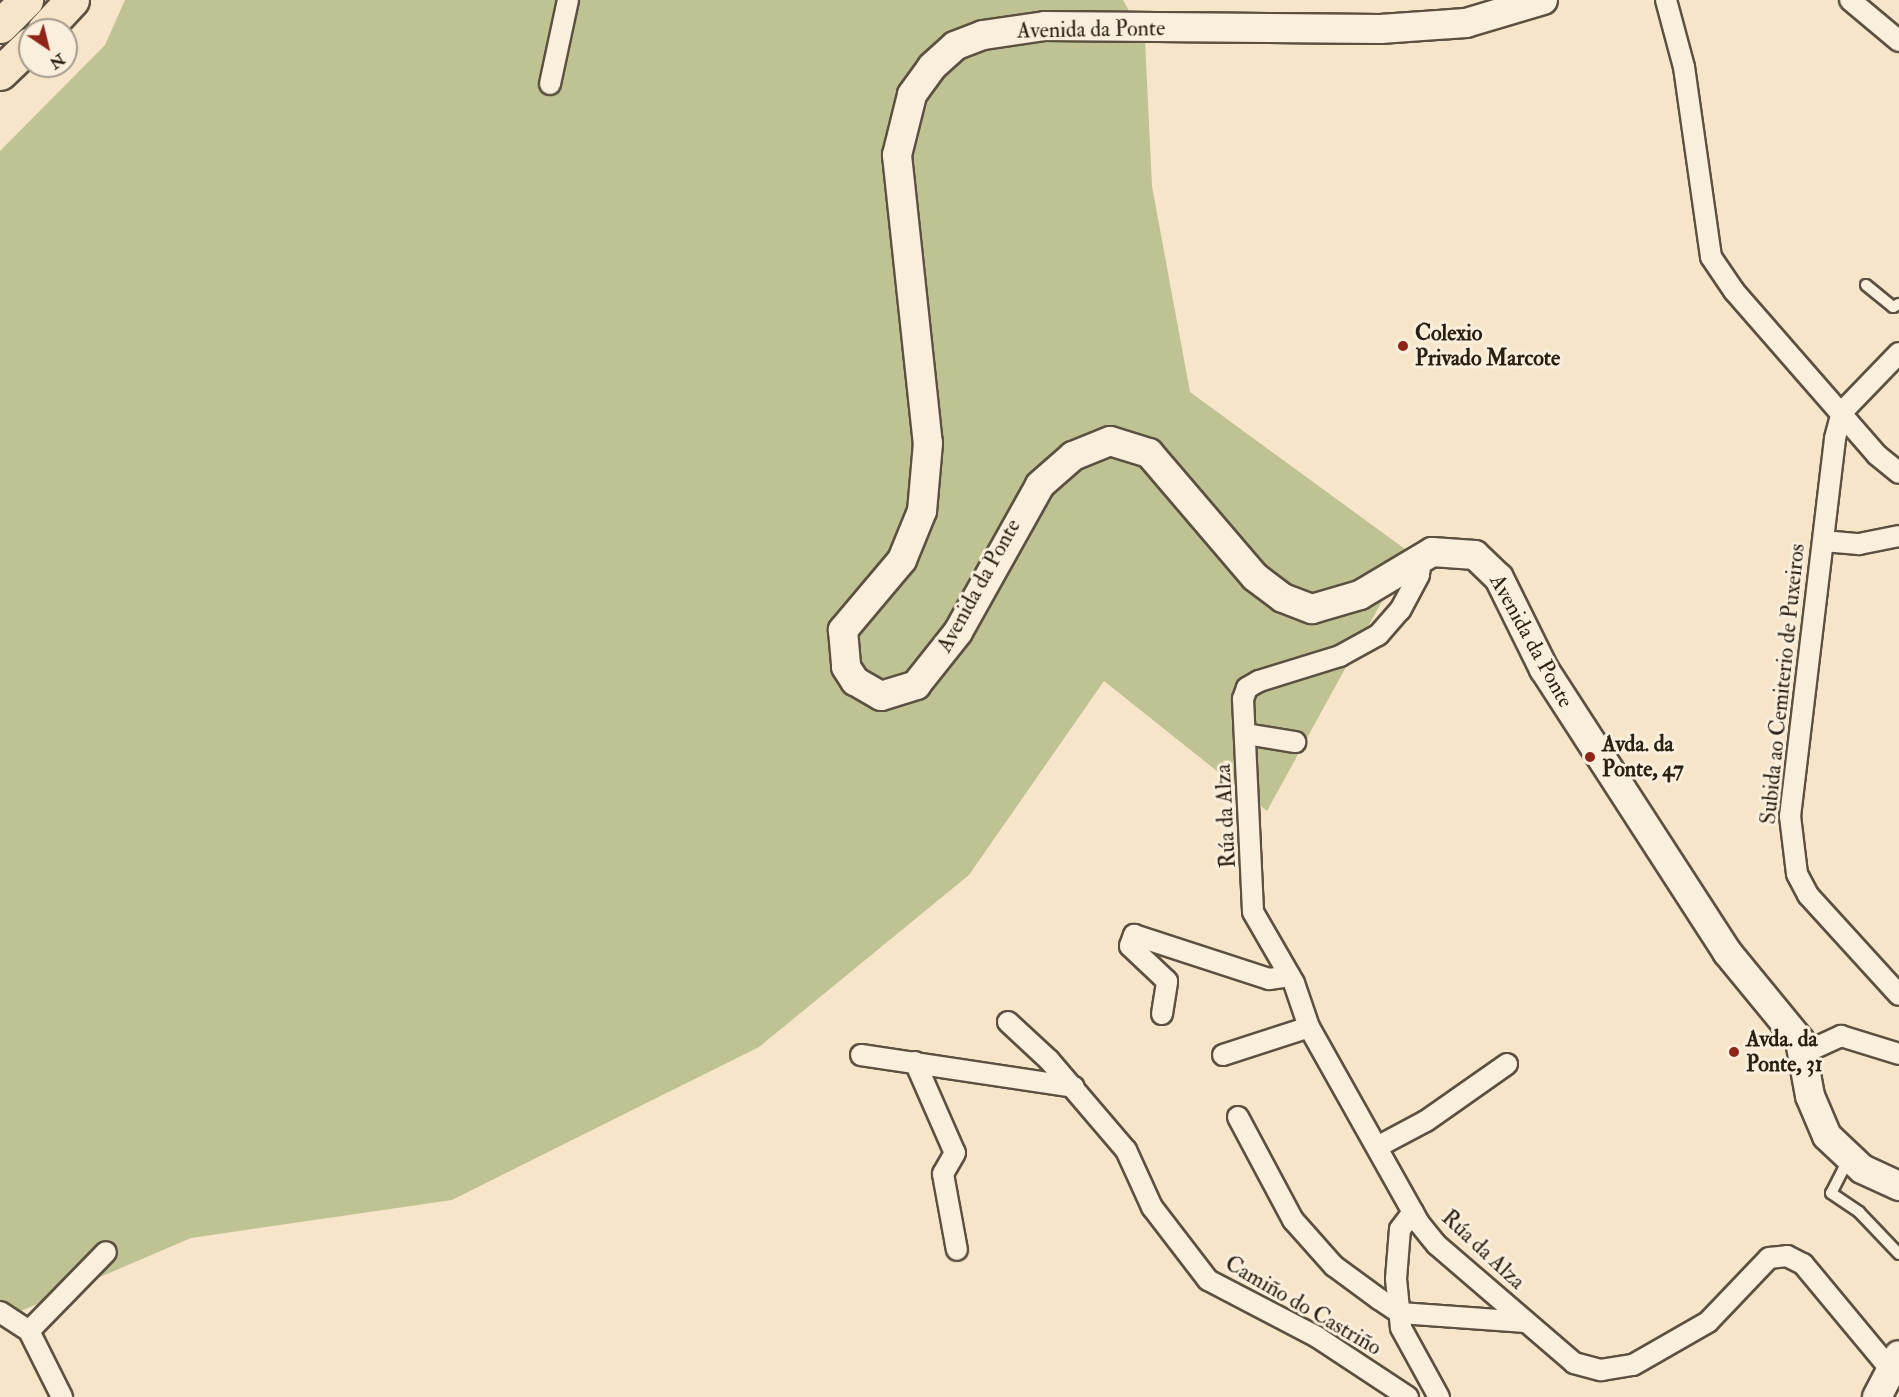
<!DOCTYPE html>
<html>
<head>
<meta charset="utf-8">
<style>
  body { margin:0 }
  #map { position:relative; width:1899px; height:1397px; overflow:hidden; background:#f7e5c9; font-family:"IM FELL Double Pica",serif }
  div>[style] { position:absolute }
  .green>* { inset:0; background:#bfc394 }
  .roads { filter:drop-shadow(2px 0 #5c5141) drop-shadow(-2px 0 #5c5141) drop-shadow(0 2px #5c5141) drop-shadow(0 -2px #5c5141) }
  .lane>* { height:10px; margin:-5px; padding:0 5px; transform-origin:5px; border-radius:5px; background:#faeedc }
  .street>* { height:20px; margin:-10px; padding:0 10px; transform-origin:10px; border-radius:10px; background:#faeedc }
  .secondary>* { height:28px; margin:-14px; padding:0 14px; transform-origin:14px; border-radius:14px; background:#faeedc }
  .highway>* { height:33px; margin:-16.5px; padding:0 16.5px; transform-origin:16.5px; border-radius:16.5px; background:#f7e5c9 }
  .dots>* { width:16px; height:16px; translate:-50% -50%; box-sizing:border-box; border:3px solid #faeedc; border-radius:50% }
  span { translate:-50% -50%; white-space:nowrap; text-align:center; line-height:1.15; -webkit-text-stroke:6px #faeedc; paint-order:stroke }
  .street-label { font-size:22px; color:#292014 }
  .poi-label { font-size:22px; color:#292014; font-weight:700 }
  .left { translate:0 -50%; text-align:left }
  .north { position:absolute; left:18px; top:18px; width:60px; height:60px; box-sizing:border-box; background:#faeedc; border:2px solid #a69c8c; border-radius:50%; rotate:145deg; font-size:16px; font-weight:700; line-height:24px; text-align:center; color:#292014 }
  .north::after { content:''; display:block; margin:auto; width:21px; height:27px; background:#8f2418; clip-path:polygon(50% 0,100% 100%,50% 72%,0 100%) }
</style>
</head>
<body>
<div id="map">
  <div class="green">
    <div style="clip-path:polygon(125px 0,1123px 0,1145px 40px,1152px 186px,1190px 392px,1409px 552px,1267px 811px,1104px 681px,969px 875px,759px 1047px,452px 1200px,191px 1238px,0 1320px,0 151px,105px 45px)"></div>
  </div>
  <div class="roads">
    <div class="lane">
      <div style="left:1866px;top:285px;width:35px;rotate:39deg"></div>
      <div style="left:1893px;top:307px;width:7px;rotate:-27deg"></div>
      <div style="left:1848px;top:1160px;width:37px;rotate:117deg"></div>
      <div style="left:1831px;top:1193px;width:34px;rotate:34deg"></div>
      <div style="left:1859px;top:1212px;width:58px;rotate:46.4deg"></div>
    </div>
    <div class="street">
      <div style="left:1666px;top:0;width:69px;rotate:75deg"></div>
      <div style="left:1684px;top:67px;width:192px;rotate:81.9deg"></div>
      <div style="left:1711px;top:257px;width:41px;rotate:55.9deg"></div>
      <div style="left:1734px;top:291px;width:218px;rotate:48.9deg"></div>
      <div style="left:1877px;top:455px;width:28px;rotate:39deg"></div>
      <div style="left:1850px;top:0;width:64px;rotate:39.9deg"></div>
      <div style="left:550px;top:84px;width:86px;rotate:-77.9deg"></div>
      <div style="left:1899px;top:353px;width:82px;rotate:134deg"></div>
      <div style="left:1842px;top:412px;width:28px;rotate:105deg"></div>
      <div style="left:1835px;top:439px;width:380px;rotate:96.8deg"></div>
      <div style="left:1790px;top:816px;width:58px;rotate:83.1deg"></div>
      <div style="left:1797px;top:874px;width:24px;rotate:62deg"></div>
      <div style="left:1808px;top:895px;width:135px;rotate:47.7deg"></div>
      <div style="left:1823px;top:541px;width:36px;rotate:5deg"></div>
      <div style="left:1859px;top:544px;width:41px;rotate:-11.3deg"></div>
      <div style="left:1422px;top:555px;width:20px;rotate:99deg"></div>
      <div style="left:1419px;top:575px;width:40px;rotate:118deg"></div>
      <div style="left:1400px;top:610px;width:33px;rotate:131deg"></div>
      <div style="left:1378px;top:635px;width:43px;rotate:151.1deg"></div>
      <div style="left:1340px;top:656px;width:85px;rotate:162.8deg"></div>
      <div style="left:1259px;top:681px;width:14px;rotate:150deg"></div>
      <div style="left:1247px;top:688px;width:12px;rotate:110deg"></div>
      <div style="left:1243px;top:699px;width:213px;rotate:87.3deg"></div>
      <div style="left:1253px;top:912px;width:82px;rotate:60deg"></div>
      <div style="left:1294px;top:983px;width:46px;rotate:71.2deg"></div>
      <div style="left:1309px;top:1027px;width:225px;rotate:60.7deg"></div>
      <div style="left:1419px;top:1223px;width:28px;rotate:51deg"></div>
      <div style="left:1437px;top:1245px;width:181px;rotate:40.7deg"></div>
      <div style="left:1574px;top:1363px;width:28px;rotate:15deg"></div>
      <div style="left:1601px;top:1370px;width:32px;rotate:-9deg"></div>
      <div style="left:1633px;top:1365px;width:86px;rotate:-29.8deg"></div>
      <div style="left:1708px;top:1322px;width:88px;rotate:-46.4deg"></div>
      <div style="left:1769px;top:1258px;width:18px;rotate:-6deg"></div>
      <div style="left:1787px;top:1256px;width:18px;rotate:27deg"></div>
      <div style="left:1803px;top:1264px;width:138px;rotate:50.3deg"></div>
      <div style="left:1246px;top:734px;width:50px;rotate:9.3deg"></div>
      <div style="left:1162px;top:1014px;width:33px;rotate:-81deg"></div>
      <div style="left:1167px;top:981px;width:51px;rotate:-136.6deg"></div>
      <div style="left:1130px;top:946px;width:12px;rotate:-70deg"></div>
      <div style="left:1134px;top:935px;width:142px;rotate:18.1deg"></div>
      <div style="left:1269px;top:979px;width:21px;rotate:-8deg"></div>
      <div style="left:1008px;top:1022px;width:56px;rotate:42.8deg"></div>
      <div style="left:1049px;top:1060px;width:118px;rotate:49.5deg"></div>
      <div style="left:1126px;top:1150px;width:63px;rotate:65.5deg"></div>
      <div style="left:1152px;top:1207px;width:92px;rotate:52.5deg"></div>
      <div style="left:1208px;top:1280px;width:123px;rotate:27.6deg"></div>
      <div style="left:1317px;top:1337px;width:109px;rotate:33.4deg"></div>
      <div style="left:1804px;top:1053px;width:41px;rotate:-24.7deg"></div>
      <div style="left:1841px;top:1036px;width:61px;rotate:17.2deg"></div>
      <div style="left:861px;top:1055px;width:215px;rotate:8.5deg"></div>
      <div style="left:1223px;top:1055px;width:90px;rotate:-18deg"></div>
      <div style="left:915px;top:1062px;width:99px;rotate:66.3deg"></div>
      <div style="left:955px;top:1153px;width:24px;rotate:120deg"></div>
      <div style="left:943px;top:1174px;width:77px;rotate:79.6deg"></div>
      <div style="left:1238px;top:1117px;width:117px;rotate:61.9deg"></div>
      <div style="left:1293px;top:1220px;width:62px;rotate:48.3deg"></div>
      <div style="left:1334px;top:1266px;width:56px;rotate:36.3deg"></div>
      <div style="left:1379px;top:1299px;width:25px;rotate:34deg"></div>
      <div style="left:1400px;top:1313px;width:126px;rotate:4.1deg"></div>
      <div style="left:1377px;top:1147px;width:55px;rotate:-28deg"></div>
      <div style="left:1426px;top:1121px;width:99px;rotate:-35.1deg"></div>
      <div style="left:1413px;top:1212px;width:21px;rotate:127deg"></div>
      <div style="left:1400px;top:1229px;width:50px;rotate:94.6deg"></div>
      <div style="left:1396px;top:1279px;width:49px;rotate:84.2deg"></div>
      <div style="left:1401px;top:1328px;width:79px;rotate:61.2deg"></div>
      <div style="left:0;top:1312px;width:35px;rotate:33deg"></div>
      <div style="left:29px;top:1331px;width:74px;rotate:63.4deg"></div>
      <div style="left:29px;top:1331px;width:110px;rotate:-45.7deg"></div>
    </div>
    <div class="secondary">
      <div style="left:1543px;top:0;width:80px;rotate:163.4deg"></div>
      <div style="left:1466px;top:23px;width:86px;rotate:176deg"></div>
      <div style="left:1380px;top:29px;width:335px;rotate:-179.5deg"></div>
      <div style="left:1045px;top:26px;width:63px;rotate:171.7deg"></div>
      <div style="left:983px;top:35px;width:30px;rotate:159deg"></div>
      <div style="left:955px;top:46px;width:31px;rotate:138deg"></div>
      <div style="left:932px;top:67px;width:34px;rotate:126deg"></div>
      <div style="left:912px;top:95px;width:62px;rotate:104deg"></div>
      <div style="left:897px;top:155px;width:290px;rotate:83.9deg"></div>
      <div style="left:928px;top:443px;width:68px;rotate:95deg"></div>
      <div style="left:922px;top:511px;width:53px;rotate:112.2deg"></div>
      <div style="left:902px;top:560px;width:92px;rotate:130.1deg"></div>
      <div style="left:843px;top:630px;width:37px;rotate:85deg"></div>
      <div style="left:846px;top:667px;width:17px;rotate:57deg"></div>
      <div style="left:855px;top:681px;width:30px;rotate:30deg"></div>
      <div style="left:881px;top:696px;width:37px;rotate:-17deg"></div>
      <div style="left:916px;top:685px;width:68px;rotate:-51.6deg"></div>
      <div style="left:958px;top:632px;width:168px;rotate:-60.8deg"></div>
      <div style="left:1040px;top:485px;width:44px;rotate:-41.3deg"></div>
      <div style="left:1073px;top:456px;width:40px;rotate:-22deg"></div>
      <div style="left:1110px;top:441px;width:41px;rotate:17.1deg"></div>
      <div style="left:1149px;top:453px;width:163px;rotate:49.5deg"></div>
      <div style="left:1255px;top:577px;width:35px;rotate:37deg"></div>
      <div style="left:1283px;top:598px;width:31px;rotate:21deg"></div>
      <div style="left:1312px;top:609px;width:50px;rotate:-16.3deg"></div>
      <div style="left:1360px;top:595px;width:84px;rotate:-30.8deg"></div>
      <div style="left:1432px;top:552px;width:43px;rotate:4deg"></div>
      <div style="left:1475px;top:555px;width:33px;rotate:44deg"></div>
      <div style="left:1499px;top:578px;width:102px;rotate:63.7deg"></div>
      <div style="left:1544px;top:669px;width:337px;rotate:57.1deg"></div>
      <div style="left:1727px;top:952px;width:115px;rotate:50.6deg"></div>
      <div style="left:1800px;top:1041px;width:56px;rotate:79.7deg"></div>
      <div style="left:1810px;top:1096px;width:43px;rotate:67deg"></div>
      <div style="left:1827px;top:1136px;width:48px;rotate:43.3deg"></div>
      <div style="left:1862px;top:1169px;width:41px;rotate:24.7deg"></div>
      <div style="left:1877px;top:1397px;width:47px;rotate:-62.4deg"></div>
    </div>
    <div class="highway">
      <div style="left:0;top:26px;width:37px;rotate:-45deg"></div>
      <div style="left:44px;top:30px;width:41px;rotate:-47deg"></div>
      <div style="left:0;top:73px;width:42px;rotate:-44deg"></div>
    </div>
  </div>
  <div class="dots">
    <div style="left:1403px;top:346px;background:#8f2418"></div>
    <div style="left:1590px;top:757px;background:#8f2418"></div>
    <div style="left:1734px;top:1052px;background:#8f2418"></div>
  </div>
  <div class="street-label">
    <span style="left:1091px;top:30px;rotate:-1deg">Avenida da Ponte</span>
    <span style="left:979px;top:586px;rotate:-61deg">Avenida da Ponte</span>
    <span style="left:1531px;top:641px;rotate:61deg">Avenida da Ponte</span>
    <span style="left:1783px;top:684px;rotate:-84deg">Subida ao Cemiterio de Puxeiros</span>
    <span style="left:1226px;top:816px;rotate:-93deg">Rúa da Alza</span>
    <span style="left:1483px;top:1250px;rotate:43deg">Rúa da Alza</span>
    <span style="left:1303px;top:1306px;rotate:30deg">Camiño do Castriño</span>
  </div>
  <div class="poi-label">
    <span class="left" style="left:1415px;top:346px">Colexio<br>Privado Marcote</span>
    <span class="left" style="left:1602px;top:757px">Avda. da<br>Ponte, 47</span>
    <span class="left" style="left:1746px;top:1052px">Avda. da<br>Ponte, 31</span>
  </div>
  <div class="north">N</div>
</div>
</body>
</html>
